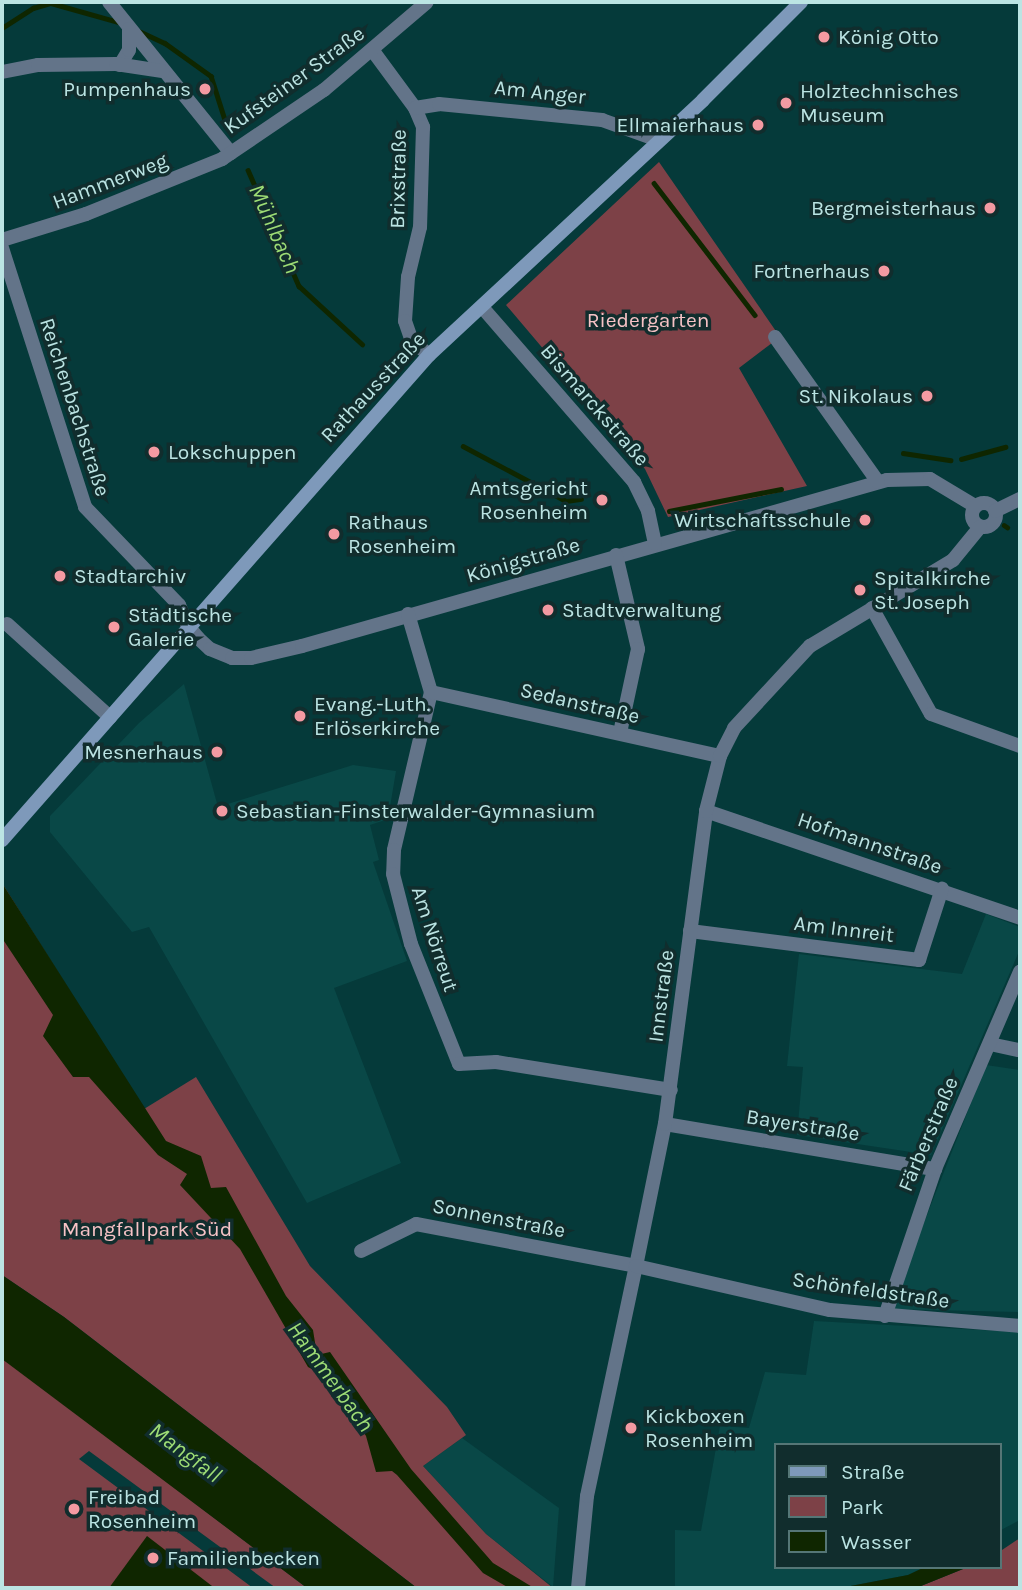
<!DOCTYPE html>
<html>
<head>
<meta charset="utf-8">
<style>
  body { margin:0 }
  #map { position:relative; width:1022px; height:1590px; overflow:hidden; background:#053a3a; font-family:Karla,sans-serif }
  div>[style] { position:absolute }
  .built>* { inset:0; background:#094847 }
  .green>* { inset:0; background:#7d4147 }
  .water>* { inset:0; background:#0f2600 }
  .stream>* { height:4.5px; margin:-2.25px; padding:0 2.25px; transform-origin:2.25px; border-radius:2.25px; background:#0f2600 }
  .minor>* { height:14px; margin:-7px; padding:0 7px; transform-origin:7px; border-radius:7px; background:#637489 }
  .minor>.ring { margin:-7px; padding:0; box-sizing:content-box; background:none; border:14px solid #637489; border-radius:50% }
  .tertiary>* { height:14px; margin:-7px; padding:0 7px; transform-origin:7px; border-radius:7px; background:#637489 }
  .secondary>* { height:14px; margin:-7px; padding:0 7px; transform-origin:7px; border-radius:7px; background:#7e99ba }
  .dots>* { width:19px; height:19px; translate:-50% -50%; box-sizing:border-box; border:4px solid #112d2d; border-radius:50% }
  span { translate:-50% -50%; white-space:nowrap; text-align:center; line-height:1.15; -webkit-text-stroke:7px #112d2d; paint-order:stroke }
  .poi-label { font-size:21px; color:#bbe4e3 }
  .left { translate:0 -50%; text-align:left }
  .right { translate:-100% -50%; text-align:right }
  .street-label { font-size:21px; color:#bbe4e3 }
  .park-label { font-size:21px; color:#f7c3c6 }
  .water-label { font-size:23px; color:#9ddc75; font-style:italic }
  .frame { position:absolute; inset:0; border:4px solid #bbe4e3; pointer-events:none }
  .legend { position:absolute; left:774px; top:1443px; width:228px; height:126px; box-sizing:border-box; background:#112d2d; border:2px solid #557676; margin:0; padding:9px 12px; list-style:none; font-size:21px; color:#bbe4e3 }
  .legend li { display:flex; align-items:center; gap:14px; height:35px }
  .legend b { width:35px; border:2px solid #557676 }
</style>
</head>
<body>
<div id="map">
  <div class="built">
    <div style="clip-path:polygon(184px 684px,218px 807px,353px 765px,396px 771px,388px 819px,370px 825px,379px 860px,373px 862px,407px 961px,334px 988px,401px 1163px,307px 1203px,149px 927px,132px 932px,50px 832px,50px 816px,139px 723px)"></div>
    <div style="clip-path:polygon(986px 914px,1020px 927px,1020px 949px,931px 1155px,797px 1135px,803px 1067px,787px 1066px,799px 954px,962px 974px)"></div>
    <div style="clip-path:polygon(986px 1065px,1020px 1070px,1020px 1312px,890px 1309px)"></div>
    <div style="clip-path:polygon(814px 1321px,1020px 1332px,1020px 1520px,999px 1531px,999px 1445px,775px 1445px,775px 1567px,925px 1567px,908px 1575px,840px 1588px,675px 1588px,675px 1530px,701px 1531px,720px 1426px,749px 1428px,765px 1372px,806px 1375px)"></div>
    <div style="clip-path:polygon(462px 1438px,559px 1508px,553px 1587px,486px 1534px,423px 1466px)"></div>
  </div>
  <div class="green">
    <div style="clip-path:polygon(659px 162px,780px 337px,739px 368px,807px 486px,668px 517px,645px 469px,506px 305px)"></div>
    <div style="clip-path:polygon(2px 883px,144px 1109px,196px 1077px,310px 1266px,447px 1407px,466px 1435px,423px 1466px,486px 1534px,553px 1588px,417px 1588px,64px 1317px,2px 1275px)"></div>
    <div style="clip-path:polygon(2px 1359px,10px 1364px,307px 1588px,276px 1588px,89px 1451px,79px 1459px,253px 1588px,2px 1587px)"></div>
    <div style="clip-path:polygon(1020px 1538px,1020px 1588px,916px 1588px,968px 1567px,999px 1567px,999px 1552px)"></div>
  </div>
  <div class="water">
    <div style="clip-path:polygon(2px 883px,166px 1141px,201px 1156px,211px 1188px,226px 1187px,286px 1296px,313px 1330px,317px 1355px,330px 1352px,411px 1469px,493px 1563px,534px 1588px,509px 1588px,483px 1573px,397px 1475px,392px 1471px,376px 1472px,366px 1436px,329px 1378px,308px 1367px,240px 1249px,180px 1185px,187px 1174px,158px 1155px,89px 1077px,73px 1077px,43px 1036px,53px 1015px,2px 938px)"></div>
    <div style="clip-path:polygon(2px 1275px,64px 1317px,417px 1588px,307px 1588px,2px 1359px)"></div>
    <div style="clip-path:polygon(147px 1536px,212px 1586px,210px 1588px,109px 1588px)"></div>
    <div style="clip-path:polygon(925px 1567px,968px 1567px,916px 1588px,840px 1588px,908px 1575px)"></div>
  </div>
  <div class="stream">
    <div style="left:2px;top:28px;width:37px;rotate:-33deg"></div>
    <div style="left:33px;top:8px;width:19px;rotate:-16deg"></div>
    <div style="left:51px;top:3px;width:70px;rotate:15.8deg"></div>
    <div style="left:139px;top:31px;width:29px;rotate:25deg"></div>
    <div style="left:165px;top:43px;width:57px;rotate:35.7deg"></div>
    <div style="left:211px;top:76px;width:49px;rotate:72.3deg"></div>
    <div style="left:248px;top:170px;width:127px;rotate:66.3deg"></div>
    <div style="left:299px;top:286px;width:86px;rotate:42.6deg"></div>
    <div style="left:654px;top:183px;width:166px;rotate:52.6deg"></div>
    <div style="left:463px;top:446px;width:117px;rotate:28.1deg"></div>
    <div style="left:566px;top:501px;width:15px;rotate:-8deg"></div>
    <div style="left:903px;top:453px;width:48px;rotate:8.5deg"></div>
    <div style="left:961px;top:459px;width:46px;rotate:-15.3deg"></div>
    <div style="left:669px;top:511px;width:114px;rotate:-11.1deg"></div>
    <div style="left:1004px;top:525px;width:4px;rotate:34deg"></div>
  </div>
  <div class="minor">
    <div style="left:109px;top:2px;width:194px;rotate:51.1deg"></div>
    <div style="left:373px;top:51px;width:71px;rotate:53.6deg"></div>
    <div style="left:415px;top:108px;width:21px;rotate:67deg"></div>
    <div style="left:423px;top:127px;width:100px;rotate:91.7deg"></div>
    <div style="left:420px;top:227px;width:51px;rotate:103.5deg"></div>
    <div style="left:408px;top:277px;width:44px;rotate:93.9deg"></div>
    <div style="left:405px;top:321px;width:21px;rotate:71deg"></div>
    <div style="left:412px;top:341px;width:22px;rotate:39deg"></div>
    <div style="left:120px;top:65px;width:17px;rotate:-59deg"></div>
    <div style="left:129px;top:50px;width:21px;rotate:-90deg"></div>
    <div style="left:2px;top:72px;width:37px;rotate:-11deg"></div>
    <div style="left:38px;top:65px;width:78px;rotate:-0.7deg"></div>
    <div style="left:116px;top:64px;width:47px;rotate:8.7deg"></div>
    <div style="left:415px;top:108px;width:24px;rotate:-9deg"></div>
    <div style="left:439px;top:104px;width:164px;rotate:5.6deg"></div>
    <div style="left:602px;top:120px;width:59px;rotate:19.7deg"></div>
    <div style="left:2px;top:240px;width:88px;rotate:-17.2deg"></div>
    <div style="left:86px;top:214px;width:147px;rotate:-22deg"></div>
    <div style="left:222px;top:159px;width:123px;rotate:-34.1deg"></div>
    <div style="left:324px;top:90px;width:135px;rotate:-40.5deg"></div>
    <div style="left:2px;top:248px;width:272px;rotate:72.2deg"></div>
    <div style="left:85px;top:507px;width:136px;rotate:46.2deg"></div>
    <div style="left:179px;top:605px;width:23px;rotate:67deg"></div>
    <div style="left:188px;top:626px;width:16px;rotate:50deg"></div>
    <div style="left:198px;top:638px;width:16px;rotate:43deg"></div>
    <div style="left:210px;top:649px;width:24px;rotate:22deg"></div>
    <div style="left:232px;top:658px;width:19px"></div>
    <div style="left:251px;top:658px;width:52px;rotate:-13.2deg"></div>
    <div style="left:302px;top:646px;width:608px;rotate:-15.84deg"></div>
    <div style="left:887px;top:480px;width:43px;rotate:-1.3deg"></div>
    <div style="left:930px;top:479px;width:52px;rotate:31deg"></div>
    <div style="left:482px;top:307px;width:232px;rotate:49deg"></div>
    <div style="left:634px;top:482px;width:32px;rotate:64deg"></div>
    <div style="left:648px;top:511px;width:33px;rotate:78deg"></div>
    <div style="left:775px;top:337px;width:178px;rotate:54.6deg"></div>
    <div class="ring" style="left:972px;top:503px;width:10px;height:10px"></div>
    <div style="left:995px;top:511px;width:28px;rotate:-26deg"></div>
    <div style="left:616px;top:555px;width:97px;rotate:76.8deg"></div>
    <div style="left:638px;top:649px;width:86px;rotate:102.1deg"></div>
    <div style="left:872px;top:608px;width:121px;rotate:60.9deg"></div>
    <div style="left:931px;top:714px;width:95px;rotate:19.8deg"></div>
    <div style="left:408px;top:614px;width:81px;rotate:73.6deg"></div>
    <div style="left:431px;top:692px;width:162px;rotate:103.2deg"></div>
    <div style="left:394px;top:850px;width:24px;rotate:92deg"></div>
    <div style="left:393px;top:874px;width:72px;rotate:75.6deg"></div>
    <div style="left:411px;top:944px;width:129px;rotate:68.2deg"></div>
    <div style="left:459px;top:1064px;width:37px;rotate:-3deg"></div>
    <div style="left:496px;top:1062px;width:177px;rotate:9.1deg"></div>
    <div style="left:7px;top:624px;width:139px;rotate:42.1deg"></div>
    <div style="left:431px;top:692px;width:296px;rotate:12.5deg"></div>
    <div style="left:706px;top:811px;width:332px;rotate:18.8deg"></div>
    <div style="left:690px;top:931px;width:231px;rotate:7.2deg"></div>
    <div style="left:919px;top:960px;width:75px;rotate:-72.1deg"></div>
    <div style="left:990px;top:1044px;width:29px;rotate:12deg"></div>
    <div style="left:665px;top:1124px;width:274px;rotate:9.5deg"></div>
    <div style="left:361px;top:1251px;width:61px;rotate:-26.1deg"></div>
    <div style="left:416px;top:1224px;width:224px;rotate:10.8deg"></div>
    <div style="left:636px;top:1266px;width:145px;rotate:-78.5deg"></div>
    <div style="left:665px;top:1124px;width:316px;rotate:-82.5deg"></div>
    <div style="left:706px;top:811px;width:57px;rotate:-75.7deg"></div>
    <div style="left:720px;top:756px;width:31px;rotate:-63deg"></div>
    <div style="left:734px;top:728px;width:112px;rotate:-47.2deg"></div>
    <div style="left:810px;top:646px;width:167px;rotate:-31deg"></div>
    <div style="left:953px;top:560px;width:43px;rotate:-50.7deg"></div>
    <div style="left:885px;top:1316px;width:155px;rotate:-71.2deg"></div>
    <div style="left:935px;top:1169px;width:215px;rotate:-66.7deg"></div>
  </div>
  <div class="tertiary">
    <div style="left:578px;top:1588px;width:92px;rotate:-84.4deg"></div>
    <div style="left:587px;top:1496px;width:235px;rotate:-78deg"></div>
    <div style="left:636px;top:1266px;width:199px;rotate:12.8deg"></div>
    <div style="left:830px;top:1310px;width:191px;rotate:4.8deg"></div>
  </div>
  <div class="secondary">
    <div style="left:2px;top:840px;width:646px;rotate:-48.64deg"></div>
    <div style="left:429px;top:355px;width:374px;rotate:-42.9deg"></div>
    <div style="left:703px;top:100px;width:139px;rotate:-45deg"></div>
  </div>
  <div class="dots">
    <div style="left:824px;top:37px;background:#f49aa2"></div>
    <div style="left:205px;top:89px;background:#f49aa2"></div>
    <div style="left:786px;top:103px;background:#f49aa2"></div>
    <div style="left:758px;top:125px;background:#f49aa2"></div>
    <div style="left:990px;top:208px;background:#f49aa2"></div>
    <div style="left:884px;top:271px;background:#f49aa2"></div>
    <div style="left:927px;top:396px;background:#f49aa2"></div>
    <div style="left:154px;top:452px;background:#f49aa2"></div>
    <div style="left:602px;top:500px;background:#f49aa2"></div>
    <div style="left:865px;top:520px;background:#f49aa2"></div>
    <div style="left:334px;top:534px;background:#f49aa2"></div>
    <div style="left:60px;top:576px;background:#f49aa2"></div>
    <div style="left:860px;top:590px;background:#f49aa2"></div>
    <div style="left:548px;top:610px;background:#f49aa2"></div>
    <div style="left:114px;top:627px;background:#f49aa2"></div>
    <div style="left:300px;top:716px;background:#f49aa2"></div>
    <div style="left:217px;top:752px;background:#f49aa2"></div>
    <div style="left:222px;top:811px;background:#f49aa2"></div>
    <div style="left:631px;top:1428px;background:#f49aa2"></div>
    <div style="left:74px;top:1509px;background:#f49aa2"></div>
    <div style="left:153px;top:1558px;background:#f49aa2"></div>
  </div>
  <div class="poi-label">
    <span class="left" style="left:838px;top:37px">König Otto</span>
    <span class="right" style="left:191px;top:89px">Pumpenhaus</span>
    <span class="left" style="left:800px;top:103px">Holztechnisches<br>Museum</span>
    <span class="right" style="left:744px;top:125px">Ellmaierhaus</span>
    <span class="right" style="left:976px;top:208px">Bergmeisterhaus</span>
    <span class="right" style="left:870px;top:271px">Fortnerhaus</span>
    <span class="right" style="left:913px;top:396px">St. Nikolaus</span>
    <span class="left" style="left:168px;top:452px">Lokschuppen</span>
    <span class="right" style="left:588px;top:500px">Amtsgericht<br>Rosenheim</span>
    <span class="right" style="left:851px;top:520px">Wirtschaftsschule</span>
    <span class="left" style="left:348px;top:534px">Rathaus<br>Rosenheim</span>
    <span class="left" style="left:74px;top:576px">Stadtarchiv</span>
    <span class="left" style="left:874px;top:590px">Spitalkirche<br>St. Joseph</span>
    <span class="left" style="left:562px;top:610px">Stadtverwaltung</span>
    <span class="left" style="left:128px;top:627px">Städtische<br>Galerie</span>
    <span class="left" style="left:314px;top:716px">Evang.-Luth.<br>Erlöserkirche</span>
    <span class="right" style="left:203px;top:752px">Mesnerhaus</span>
    <span class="left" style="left:236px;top:811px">Sebastian-Finsterwalder-Gymnasium</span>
    <span class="left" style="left:645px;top:1428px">Kickboxen<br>Rosenheim</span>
    <span class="left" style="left:88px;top:1509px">Freibad<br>Rosenheim</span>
    <span class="left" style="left:167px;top:1558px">Familienbecken</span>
  </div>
  <div class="street-label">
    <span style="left:294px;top:80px;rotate:-36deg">Kufsteiner Straße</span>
    <span style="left:540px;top:92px;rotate:6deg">Am Anger</span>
    <span style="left:398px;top:179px;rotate:-89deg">Brixstraße</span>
    <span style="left:110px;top:181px;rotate:-21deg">Hammerweg</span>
    <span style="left:373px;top:387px;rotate:-47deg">Rathausstraße</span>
    <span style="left:595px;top:405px;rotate:49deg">Bismarckstraße</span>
    <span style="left:75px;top:407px;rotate:72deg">Reichenbachstraße</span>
    <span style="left:523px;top:560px;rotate:-16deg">Königstraße</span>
    <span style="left:580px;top:703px;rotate:13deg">Sedanstraße</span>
    <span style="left:870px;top:843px;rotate:19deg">Hofmannstraße</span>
    <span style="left:844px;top:929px;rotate:7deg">Am Innreit</span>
    <span style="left:435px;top:939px;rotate:72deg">Am Nörreut</span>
    <span style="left:661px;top:996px;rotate:-83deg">Innstraße</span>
    <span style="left:803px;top:1125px;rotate:9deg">Bayerstraße</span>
    <span style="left:928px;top:1134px;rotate:-67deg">Färberstraße</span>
    <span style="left:499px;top:1218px;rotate:11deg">Sonnenstraße</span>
    <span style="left:871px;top:1290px;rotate:8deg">Schönfeldstraße</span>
  </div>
  <div class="park-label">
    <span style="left:648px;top:320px">Riedergarten</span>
    <span style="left:147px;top:1229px">Mangfallpark Süd</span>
  </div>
  <div class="water-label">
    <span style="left:274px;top:229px;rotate:66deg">Mühlbach</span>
    <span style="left:330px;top:1377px;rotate:54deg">Hammerbach</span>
    <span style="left:185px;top:1453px;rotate:37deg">Mangfall</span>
  </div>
  <div class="frame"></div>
  <ul class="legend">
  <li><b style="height:9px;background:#7e99ba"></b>Straße</li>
  <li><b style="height:19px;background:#7d4147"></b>Park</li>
  <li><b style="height:19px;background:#0f2600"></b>Wasser</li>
  </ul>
</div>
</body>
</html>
